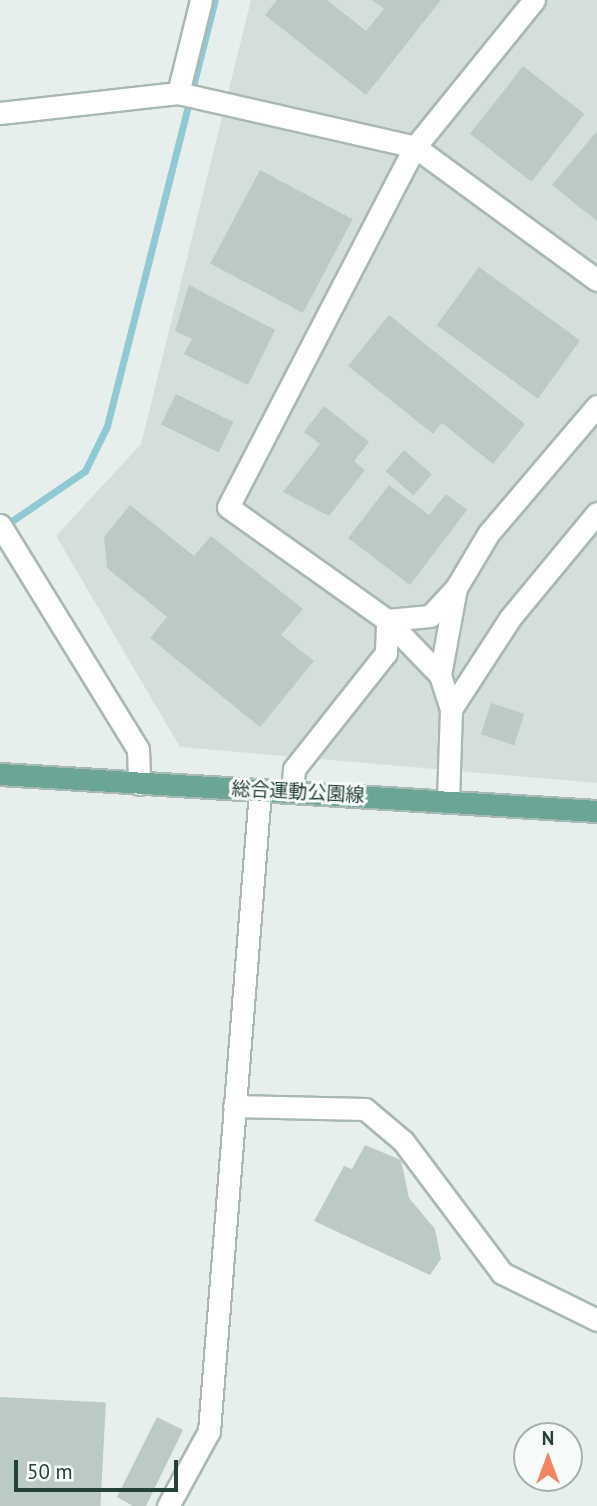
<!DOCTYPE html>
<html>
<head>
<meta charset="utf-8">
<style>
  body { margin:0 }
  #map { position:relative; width:597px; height:1506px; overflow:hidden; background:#e6efeb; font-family:"PT Sans","Noto Sans JP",sans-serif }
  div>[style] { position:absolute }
  .built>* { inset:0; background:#d4dfda }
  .stream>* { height:7px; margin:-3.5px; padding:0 3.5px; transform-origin:3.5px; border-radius:3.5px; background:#8ec9d4 }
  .building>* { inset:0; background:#bbcac4; transform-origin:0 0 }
  .roads { filter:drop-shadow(2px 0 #a8b8b2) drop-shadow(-2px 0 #a8b8b2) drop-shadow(0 2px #a8b8b2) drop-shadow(0 -2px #a8b8b2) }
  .minor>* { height:21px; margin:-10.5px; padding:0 10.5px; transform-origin:10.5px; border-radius:10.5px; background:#fff }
  .major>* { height:21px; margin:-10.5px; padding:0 10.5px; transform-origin:10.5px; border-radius:10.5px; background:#6aa596 }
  span { translate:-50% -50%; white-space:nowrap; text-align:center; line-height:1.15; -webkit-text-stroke:6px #f7fbf9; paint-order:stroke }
  .street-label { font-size:19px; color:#24423a }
  .north { position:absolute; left:513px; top:1422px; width:70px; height:70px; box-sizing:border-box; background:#f7fbf9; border:2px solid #a3b1ad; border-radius:50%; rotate:0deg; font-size:19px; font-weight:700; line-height:28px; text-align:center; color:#24423a }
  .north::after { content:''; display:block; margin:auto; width:24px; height:32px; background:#f4845f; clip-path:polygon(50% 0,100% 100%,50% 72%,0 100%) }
  .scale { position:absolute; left:14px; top:1460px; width:164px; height:32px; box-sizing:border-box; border:4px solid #24423a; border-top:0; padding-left:9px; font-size:21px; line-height:24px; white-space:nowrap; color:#24423a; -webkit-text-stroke:5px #f7fbf9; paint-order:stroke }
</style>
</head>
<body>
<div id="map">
  <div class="built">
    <div style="clip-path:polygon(251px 0,597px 0,597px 783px,180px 747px,56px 536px,141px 444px)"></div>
  </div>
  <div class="stream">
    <div style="left:3px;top:527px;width:99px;rotate:-34.3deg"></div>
    <div style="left:85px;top:471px;width:50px;rotate:-63.9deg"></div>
    <div style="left:107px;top:426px;width:439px;rotate:-75.8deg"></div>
  </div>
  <div class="building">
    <div style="clip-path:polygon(277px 0,327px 0,366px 31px,384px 9px,372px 0,441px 0,366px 95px,265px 15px)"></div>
    <div style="left:523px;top:66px;width:78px;height:86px;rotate:38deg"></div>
    <div style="clip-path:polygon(597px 131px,597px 221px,552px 185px)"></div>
    <div style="left:260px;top:170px;width:105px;height:106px;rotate:28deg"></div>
    <div style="left:479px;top:267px;width:125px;height:72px;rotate:36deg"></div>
    <div style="clip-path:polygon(189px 285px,275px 330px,248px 385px,184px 354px,192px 339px,175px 331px)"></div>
    <div style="clip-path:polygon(389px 315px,525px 424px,493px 464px,442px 423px,433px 434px,348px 366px)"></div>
    <div style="left:176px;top:394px;width:64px;height:34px;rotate:26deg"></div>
    <div style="clip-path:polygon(324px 406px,369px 442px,354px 461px,365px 470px,329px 516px,283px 492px,320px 444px,304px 432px)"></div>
    <div style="left:404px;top:450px;width:37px;height:28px;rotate:41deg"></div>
    <div style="clip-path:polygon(389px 485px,429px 515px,446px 494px,467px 510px,410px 585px,348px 538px)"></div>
    <div style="clip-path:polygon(130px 505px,194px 556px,211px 536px,303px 609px,281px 635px,314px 661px,260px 727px,150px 638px,167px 617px,107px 568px,104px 537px)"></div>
    <div style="left:491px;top:703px;width:35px;height:33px;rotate:18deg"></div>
    <div style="clip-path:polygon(365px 1145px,401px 1160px,409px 1198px,435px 1229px,441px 1259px,430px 1275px,314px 1221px,344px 1166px,352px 1169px)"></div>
    <div style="left:0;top:1397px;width:106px;height:109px;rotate:3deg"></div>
    <div style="clip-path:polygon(157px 1417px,183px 1430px,146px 1506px,133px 1506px,117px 1497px)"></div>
  </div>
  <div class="roads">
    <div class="minor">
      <div style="left:178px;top:93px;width:96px;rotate:-76.1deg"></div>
      <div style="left:0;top:113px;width:179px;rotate:-6.4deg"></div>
      <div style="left:178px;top:93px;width:243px;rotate:12.8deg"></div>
      <div style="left:415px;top:147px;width:225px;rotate:36.2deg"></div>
      <div style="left:0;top:525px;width:263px;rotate:58.4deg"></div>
      <div style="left:138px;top:749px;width:35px;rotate:88deg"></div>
      <div style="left:440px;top:675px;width:76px;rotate:-133.9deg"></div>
      <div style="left:387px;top:620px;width:195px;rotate:-144.6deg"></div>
      <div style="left:228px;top:507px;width:406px;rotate:-62.6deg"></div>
      <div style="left:415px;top:147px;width:189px;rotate:-51deg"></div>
      <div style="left:451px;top:709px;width:108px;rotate:-57deg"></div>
      <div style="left:510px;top:618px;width:136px;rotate:-50.4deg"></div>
      <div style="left:292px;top:792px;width:23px;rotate:-85deg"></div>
      <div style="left:294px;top:769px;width:148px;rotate:-51.6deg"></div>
      <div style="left:386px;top:653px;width:33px;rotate:-88deg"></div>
      <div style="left:387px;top:620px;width:43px;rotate:-5.3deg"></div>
      <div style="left:430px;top:616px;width:38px;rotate:-47deg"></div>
      <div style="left:448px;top:800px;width:91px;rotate:-88.1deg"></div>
      <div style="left:451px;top:709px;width:36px;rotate:-108deg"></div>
      <div style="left:440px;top:675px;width:88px;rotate:-79.6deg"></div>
      <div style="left:456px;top:588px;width:63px;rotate:-59.3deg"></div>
      <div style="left:488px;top:534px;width:168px;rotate:-49.6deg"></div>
      <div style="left:234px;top:1106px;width:131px;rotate:1.3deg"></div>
      <div style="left:365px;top:1109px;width:50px;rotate:40.1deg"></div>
      <div style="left:403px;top:1141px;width:165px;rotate:53.1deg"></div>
      <div style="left:502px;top:1273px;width:106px;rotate:26.3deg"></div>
      <div style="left:168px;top:1506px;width:85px;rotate:-61.3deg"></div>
      <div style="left:209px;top:1431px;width:642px;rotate:-85.44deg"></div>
    </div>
    <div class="major">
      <div style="left:0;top:774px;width:598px;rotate:3.55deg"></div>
    </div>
  </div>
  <div class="street-label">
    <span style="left:298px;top:792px;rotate:3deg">総合運動公園線</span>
  </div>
  <div class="north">N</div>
  <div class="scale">50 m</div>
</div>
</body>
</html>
